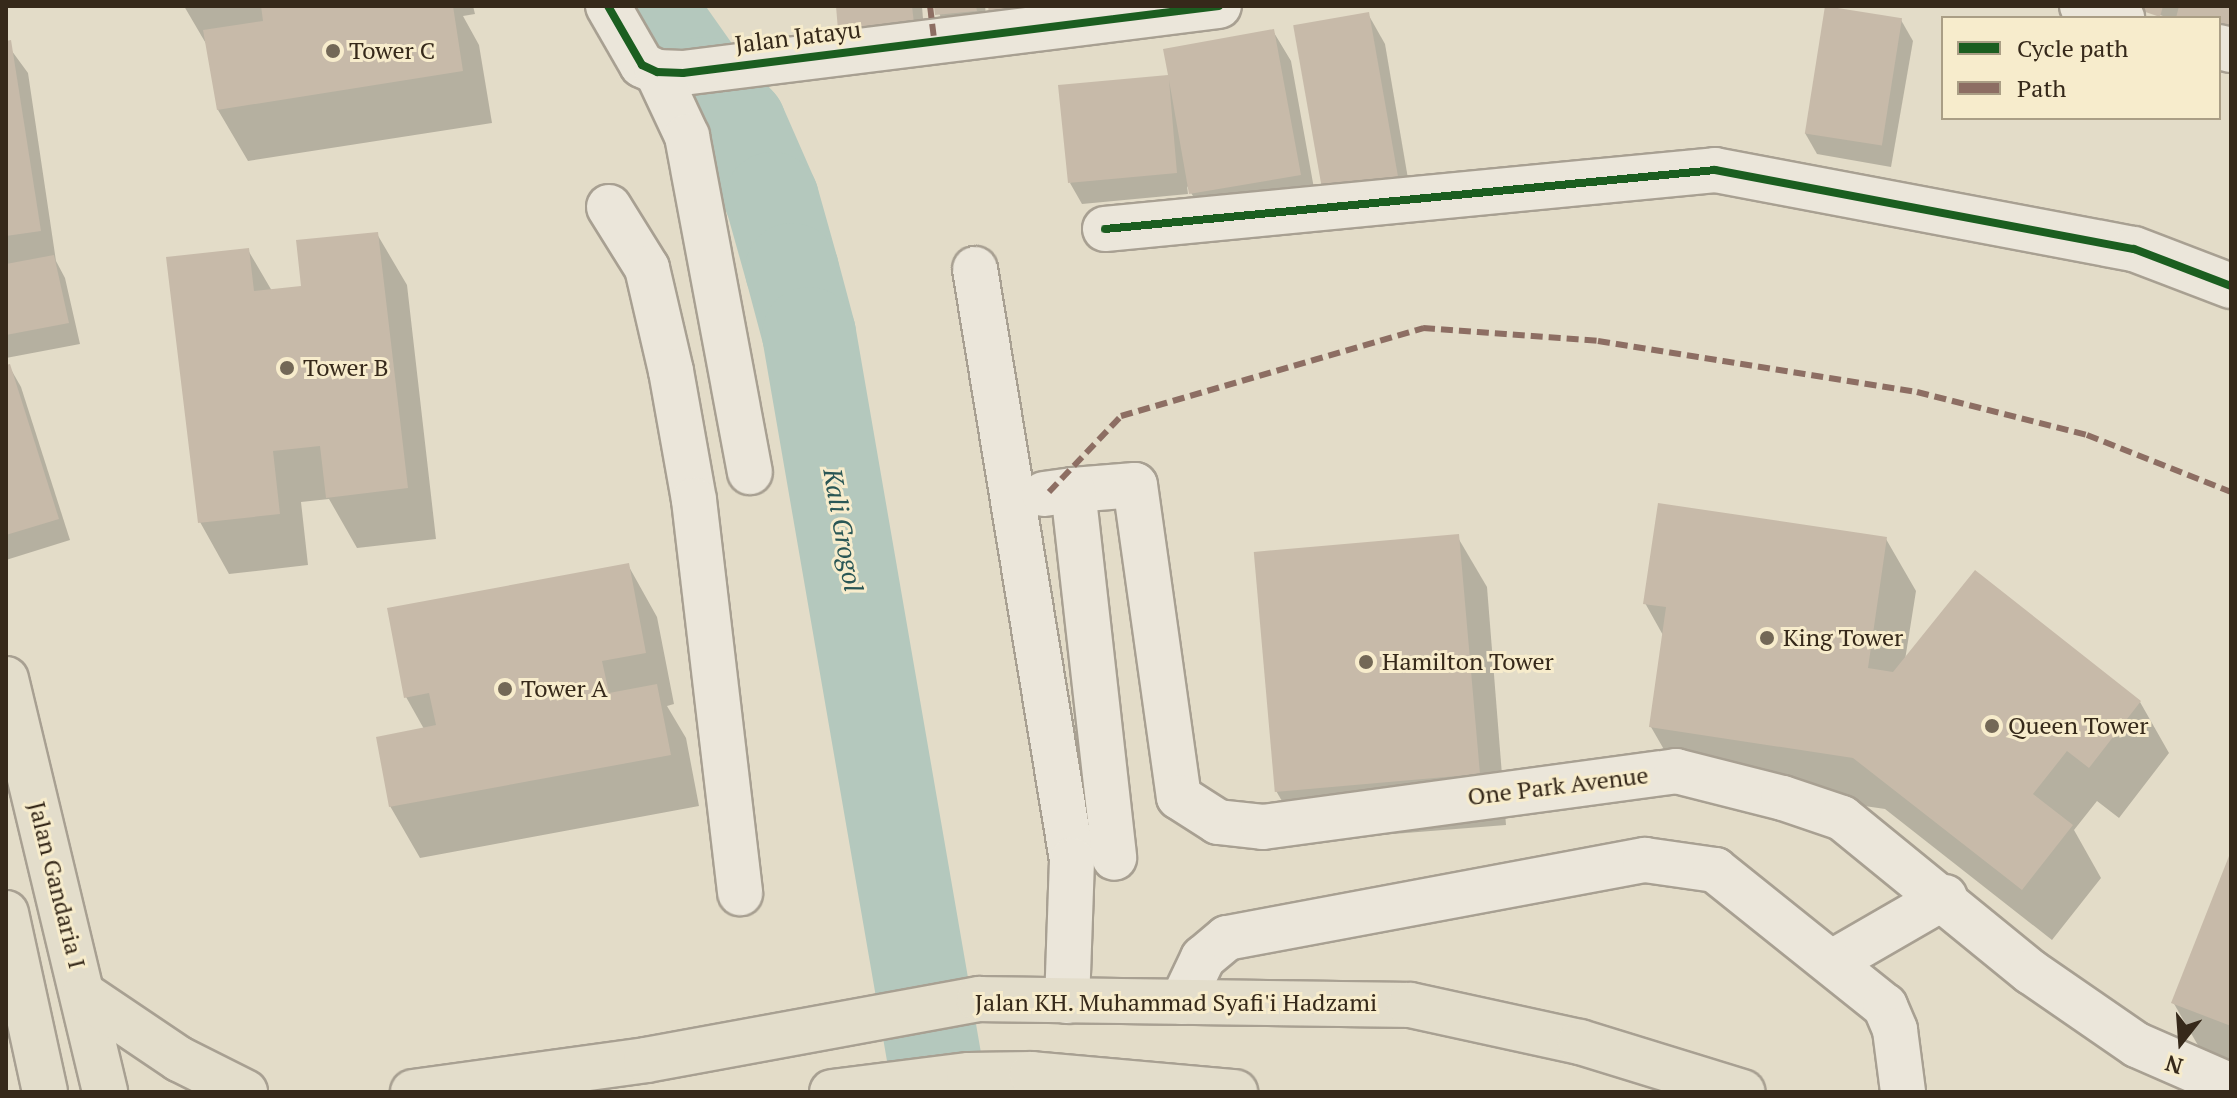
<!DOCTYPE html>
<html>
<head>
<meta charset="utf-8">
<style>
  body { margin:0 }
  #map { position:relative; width:2237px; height:1098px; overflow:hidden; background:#e3dcc8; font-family:"PT Serif",serif }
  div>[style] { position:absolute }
  .shadow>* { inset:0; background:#0003 }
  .river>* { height:94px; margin:-47px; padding:0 47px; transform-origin:47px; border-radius:47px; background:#b4c8bd }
  .building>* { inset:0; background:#c7baa9; transform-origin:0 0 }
  .roads { filter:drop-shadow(2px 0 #a8a092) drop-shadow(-2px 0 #a8a092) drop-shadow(0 2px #a8a092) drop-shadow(0 -2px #a8a092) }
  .minor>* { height:44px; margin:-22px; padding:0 22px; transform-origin:22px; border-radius:22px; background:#ebe6da }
  .major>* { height:44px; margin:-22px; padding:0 22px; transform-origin:22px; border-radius:22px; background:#e3ddcb }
  .quiet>* { height:6px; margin-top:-3px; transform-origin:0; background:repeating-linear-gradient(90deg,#8d6e63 0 12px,transparent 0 18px) }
  .cycleway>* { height:8px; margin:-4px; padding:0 4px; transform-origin:4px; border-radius:4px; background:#1b5e20 }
  .dots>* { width:22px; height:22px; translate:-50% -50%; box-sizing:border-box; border:4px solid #f7eccc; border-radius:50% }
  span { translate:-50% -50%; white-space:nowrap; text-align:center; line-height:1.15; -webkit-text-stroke:6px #f7eccc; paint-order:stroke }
  .street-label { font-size:24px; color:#36291a }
  .poi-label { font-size:24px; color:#36291a }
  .left { translate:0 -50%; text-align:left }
  .water-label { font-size:26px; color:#295655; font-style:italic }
  .frame { position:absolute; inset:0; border:8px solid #36291a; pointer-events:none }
  .legend { position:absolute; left:1941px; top:16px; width:280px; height:104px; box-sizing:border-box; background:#f7eccc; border:2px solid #aa9e85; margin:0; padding:10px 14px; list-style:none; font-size:24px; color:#36291a }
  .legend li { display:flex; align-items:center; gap:16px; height:40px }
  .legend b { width:40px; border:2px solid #aa9e85 }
  .north { position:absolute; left:2141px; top:1002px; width:80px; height:80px; -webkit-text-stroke:6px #f7eccc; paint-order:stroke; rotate:197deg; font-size:22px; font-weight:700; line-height:32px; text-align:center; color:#36291a }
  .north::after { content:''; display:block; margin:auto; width:28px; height:36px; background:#36291a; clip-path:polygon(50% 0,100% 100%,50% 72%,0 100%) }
</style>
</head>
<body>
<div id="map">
  <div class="shadow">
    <div style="clip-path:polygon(184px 6px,473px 6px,475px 14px,463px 16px,479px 45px,492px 123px,248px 161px,218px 110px,208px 47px)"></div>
    <div style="clip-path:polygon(838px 6px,922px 6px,925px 45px,852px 51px,840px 30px)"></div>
    <div style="clip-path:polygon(936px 6px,985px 6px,988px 32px,949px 36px)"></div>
    <div style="clip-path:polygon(2132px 6px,2231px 6px,2219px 18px,2169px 18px)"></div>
    <div style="clip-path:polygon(1368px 14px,1385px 44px,1413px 208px,1341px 219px)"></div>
    <div style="clip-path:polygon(1901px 20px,1913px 41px,1891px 167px,1817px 154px,1805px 133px)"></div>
    <div style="clip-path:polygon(1273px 31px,1291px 61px,1317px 205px,1209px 223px,1187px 186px,1188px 194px,1082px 204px,1070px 183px,1170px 77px)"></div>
    <div style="clip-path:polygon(6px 43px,28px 73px,56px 261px,65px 278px,80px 344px,6px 358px)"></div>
    <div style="clip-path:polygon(377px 234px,407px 285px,436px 539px,357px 548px,329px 499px,301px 502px,308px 565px,229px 574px,200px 522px,248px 250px,272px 291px,304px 287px)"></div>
    <div style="clip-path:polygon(9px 366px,21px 387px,70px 540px,6px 560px)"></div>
    <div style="clip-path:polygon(1457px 536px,1487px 587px,1506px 825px,1305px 841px,1275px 789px)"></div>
    <div style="clip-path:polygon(1886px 539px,1916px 591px,1905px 660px,2140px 702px,2169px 753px,2119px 818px,2097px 801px,2074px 830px,2101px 878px,2052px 940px,1885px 809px,1681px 779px,1651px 727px,1664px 637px,1645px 603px)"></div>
    <div style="clip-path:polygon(628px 565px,657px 617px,674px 704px,667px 706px,686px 738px,699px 806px,420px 858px,390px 806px,424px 729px,406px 697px)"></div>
    <div style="clip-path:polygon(2231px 856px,2231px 1065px,2203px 1054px,2173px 1002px)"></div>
  </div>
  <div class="river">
    <div style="left:648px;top:6px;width:95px;rotate:54.8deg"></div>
    <div style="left:703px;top:84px;width:54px;rotate:48deg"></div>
    <div style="left:739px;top:124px;width:82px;rotate:66.3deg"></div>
    <div style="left:772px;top:199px;width:74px;rotate:74.3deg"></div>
    <div style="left:792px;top:270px;width:66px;rotate:75.1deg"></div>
    <div style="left:809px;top:334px;width:769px;rotate:80.19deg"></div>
  </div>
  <div class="building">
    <div style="clip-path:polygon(261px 6px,453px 6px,463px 71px,217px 110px,203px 30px,263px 21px)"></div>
    <div style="clip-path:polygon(836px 6px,912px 6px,914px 24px,838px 30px)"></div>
    <div style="clip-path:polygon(934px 6px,976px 6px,977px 11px,935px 15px)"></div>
    <div style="clip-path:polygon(988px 6px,1020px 6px,1020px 9px,989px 13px)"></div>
    <div style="left:1825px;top:6px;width:78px;height:129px;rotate:9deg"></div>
    <div style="clip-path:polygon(2128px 6px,2163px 6px,2160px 17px)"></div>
    <div style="clip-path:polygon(2179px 6px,2231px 6px,2231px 35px,2219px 32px,2219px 18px,2176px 18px)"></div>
    <div style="left:1369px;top:12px;width:168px;height:77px;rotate:80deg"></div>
    <div style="clip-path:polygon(1274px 29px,1301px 175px,1189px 194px,1169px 80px,1177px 173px,1068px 183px,1058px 85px,1168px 75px,1163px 49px)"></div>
    <div style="clip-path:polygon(11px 40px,41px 231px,6px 236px,6px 41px)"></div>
    <div style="clip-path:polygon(378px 232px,408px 488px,326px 498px,320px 446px,273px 451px,280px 514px,198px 523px,166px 257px,249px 248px,254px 291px,301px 286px,296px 240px)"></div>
    <div style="clip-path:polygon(54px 255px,69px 323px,6px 335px,6px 264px)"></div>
    <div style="clip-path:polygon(10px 364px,59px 519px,6px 535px,6px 365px)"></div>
    <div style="clip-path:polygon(1658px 503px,1887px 537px,1868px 668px,1893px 672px,1975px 570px,2141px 701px,2089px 768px,2067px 751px,2033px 794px,2073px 825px,2022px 890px,1853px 758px,1649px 727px,1666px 607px,1643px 604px)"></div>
    <div style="left:1459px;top:534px;width:241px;height:206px;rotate:85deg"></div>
    <div style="clip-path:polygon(629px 563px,646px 653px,602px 661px,609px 693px,657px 684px,671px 755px,389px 807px,376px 737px,436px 725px,429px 693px,404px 698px,387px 608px)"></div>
    <div style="clip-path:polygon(2231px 851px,2231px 1026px,2171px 1003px)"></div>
  </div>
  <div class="roads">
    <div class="minor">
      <div style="left:608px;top:6px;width:68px;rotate:60deg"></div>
      <div style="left:642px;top:65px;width:17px;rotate:25deg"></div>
      <div style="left:657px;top:72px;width:26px;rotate:2deg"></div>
      <div style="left:683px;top:73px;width:540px;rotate:-7.13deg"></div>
      <div style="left:2082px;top:6px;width:42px;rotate:16.7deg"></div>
      <div style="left:2219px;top:47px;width:12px;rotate:14deg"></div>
      <div style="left:657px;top:72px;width:71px;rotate:64.9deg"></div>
      <div style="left:687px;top:136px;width:342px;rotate:79.4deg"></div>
      <div style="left:609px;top:207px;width:72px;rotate:58.1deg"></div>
      <div style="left:647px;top:268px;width:106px;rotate:76.9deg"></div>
      <div style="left:671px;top:371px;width:131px;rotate:79.9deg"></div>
      <div style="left:694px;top:500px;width:396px;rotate:83.3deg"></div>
      <div style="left:1105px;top:229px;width:613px;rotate:-5.52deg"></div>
      <div style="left:1715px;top:170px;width:426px;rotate:10.7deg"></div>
      <div style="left:2134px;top:249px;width:104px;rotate:20.9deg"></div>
      <div style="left:975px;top:269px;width:599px;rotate:80.68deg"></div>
      <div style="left:1072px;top:860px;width:141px;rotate:92deg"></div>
      <div style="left:1073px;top:490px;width:62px;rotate:-4.6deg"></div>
      <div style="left:1135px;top:485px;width:315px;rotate:82deg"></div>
      <div style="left:1179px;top:797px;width:46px;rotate:32.7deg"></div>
      <div style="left:1218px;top:822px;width:45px;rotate:6.3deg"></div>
      <div style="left:1263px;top:827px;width:417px;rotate:-7.7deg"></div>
      <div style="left:1676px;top:771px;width:110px;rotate:14.2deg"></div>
      <div style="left:1783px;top:798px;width:62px;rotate:18.7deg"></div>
      <div style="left:1842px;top:818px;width:244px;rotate:39.2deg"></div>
      <div style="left:2031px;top:972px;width:129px;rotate:34.6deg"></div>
      <div style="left:2137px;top:1045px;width:103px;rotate:23.6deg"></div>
      <div style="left:1044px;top:494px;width:29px;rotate:-8deg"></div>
      <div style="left:1073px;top:490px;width:370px;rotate:83.6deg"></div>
      <div style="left:1834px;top:961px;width:128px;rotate:-30deg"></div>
      <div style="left:1182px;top:1002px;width:49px;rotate:-64.5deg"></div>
      <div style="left:1203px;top:958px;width:31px;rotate:-40deg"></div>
      <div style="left:1227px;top:938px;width:425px;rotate:-10.6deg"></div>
      <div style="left:1645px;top:860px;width:71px;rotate:8.1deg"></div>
      <div style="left:1715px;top:870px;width:218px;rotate:38.7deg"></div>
      <div style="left:1885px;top:1006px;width:26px;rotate:67deg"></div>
      <div style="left:1895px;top:1030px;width:63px;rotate:82.6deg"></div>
    </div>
    <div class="major">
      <div style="left:6px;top:679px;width:425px;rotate:76.5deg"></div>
      <div style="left:6px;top:913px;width:183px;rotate:77.7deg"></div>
      <div style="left:84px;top:995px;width:115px;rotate:34deg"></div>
      <div style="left:179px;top:1059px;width:74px;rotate:26.6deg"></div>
      <div style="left:413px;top:1092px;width:235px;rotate:-7.8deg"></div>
      <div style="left:646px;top:1060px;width:339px;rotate:-10.4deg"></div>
      <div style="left:979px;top:999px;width:431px;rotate:0.8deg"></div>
      <div style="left:1410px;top:1005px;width:174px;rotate:12.3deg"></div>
      <div style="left:1580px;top:1042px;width:170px;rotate:17.1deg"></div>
      <div style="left:832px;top:1092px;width:138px;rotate:-7.1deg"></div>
      <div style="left:969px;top:1075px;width:63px;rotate:-0.9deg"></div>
      <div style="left:1032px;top:1074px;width:204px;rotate:5.1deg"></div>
    </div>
  </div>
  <div class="quiet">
    <div style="left:930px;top:6px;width:34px;rotate:83deg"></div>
    <div style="left:1049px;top:492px;width:105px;rotate:-46.5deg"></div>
    <div style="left:1121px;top:416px;width:315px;rotate:-16.2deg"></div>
    <div style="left:1423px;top:328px;width:175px;rotate:4.2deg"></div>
    <div style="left:1598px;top:341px;width:323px;rotate:9.1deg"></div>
    <div style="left:1917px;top:392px;width:175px;rotate:14.2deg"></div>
    <div style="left:2087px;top:435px;width:155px;rotate:21.6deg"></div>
  </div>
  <div class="cycleway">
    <div style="left:608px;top:6px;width:68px;rotate:60deg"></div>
    <div style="left:642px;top:65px;width:17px;rotate:25deg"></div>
    <div style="left:657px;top:72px;width:26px;rotate:2deg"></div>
    <div style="left:683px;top:73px;width:540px;rotate:-7.13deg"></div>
    <div style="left:1105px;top:229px;width:613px;rotate:-5.52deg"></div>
    <div style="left:1715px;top:170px;width:426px;rotate:10.7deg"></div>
    <div style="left:2134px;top:249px;width:104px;rotate:20.9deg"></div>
  </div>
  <div class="dots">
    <div style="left:333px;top:51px;background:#736857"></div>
    <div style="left:287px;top:368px;background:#736857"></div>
    <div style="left:1767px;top:638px;background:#736857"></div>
    <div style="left:1366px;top:662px;background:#736857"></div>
    <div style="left:505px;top:689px;background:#736857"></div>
    <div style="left:1992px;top:726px;background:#736857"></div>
  </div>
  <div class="street-label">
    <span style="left:798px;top:37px;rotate:-7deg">Jalan Jatayu</span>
    <span style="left:1558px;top:786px;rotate:-7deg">One Park Avenue</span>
    <span style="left:57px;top:885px;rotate:76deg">Jalan Gandaria I</span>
    <span style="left:1176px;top:1003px">Jalan KH. Muhammad Syafi'i Hadzami</span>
  </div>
  <div class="poi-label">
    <span class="left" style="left:349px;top:51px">Tower C</span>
    <span class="left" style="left:303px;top:368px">Tower B</span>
    <span class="left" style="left:1783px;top:638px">King Tower</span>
    <span class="left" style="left:1382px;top:662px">Hamilton Tower</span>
    <span class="left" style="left:521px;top:689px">Tower A</span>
    <span class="left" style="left:2008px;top:726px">Queen Tower</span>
  </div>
  <div class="water-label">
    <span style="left:843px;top:530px;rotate:80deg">Kali Grogol</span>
  </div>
  <div class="frame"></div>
  <ul class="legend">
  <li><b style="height:10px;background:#1b5e20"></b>Cycle path</li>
  <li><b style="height:10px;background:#8d6e63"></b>Path</li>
  </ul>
  <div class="north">N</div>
</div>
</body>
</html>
